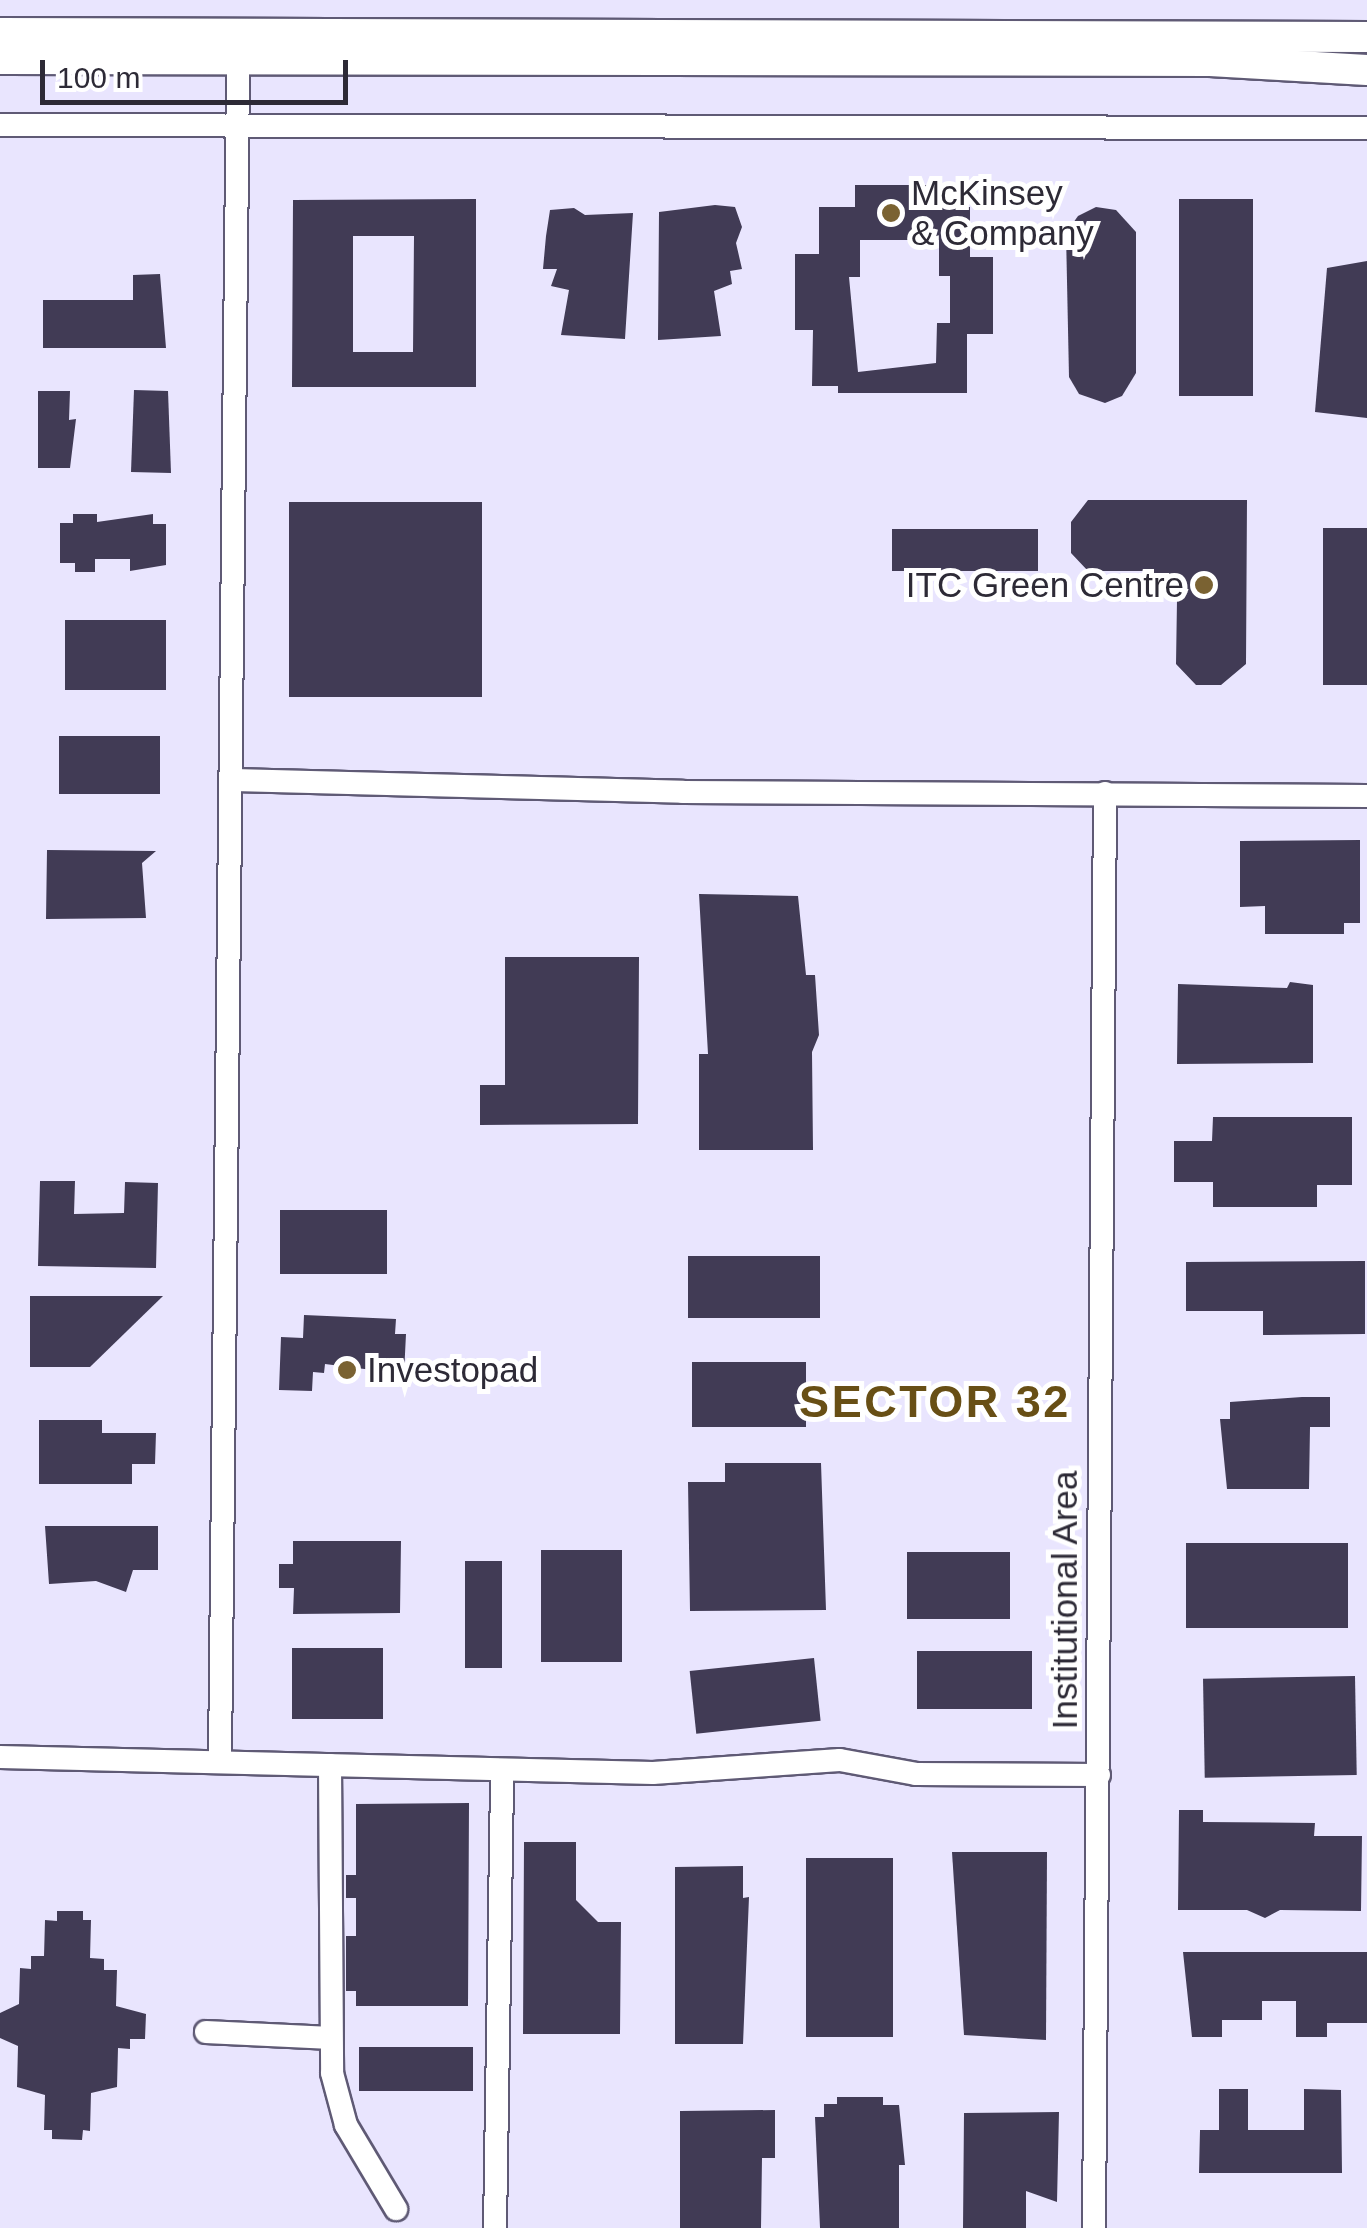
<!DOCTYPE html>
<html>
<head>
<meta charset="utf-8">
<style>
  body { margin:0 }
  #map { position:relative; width:1367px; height:2228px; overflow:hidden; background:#e9e5fe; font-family:Arial,sans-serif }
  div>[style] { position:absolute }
  .building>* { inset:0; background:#413b55; transform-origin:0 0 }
  .roads { filter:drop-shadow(2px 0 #5f5a75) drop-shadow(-2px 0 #5f5a75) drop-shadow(0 2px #5f5a75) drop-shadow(0 -2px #5f5a75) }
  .street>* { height:22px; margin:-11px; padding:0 11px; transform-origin:11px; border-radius:11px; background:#fff }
  .secondary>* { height:30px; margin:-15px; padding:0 15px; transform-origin:15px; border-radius:15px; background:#fff }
  .dots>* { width:28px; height:28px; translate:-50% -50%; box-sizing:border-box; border:5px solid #fff; border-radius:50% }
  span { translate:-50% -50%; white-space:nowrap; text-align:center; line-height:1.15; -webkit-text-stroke:10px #fff; paint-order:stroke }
  .poi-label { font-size:35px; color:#2d2a36 }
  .left { translate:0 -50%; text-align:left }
  .right { translate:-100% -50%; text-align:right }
  .street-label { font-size:35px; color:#2d2a36 }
  .district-label { font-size:45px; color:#684f15; font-weight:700; letter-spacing:2.5px }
  .scale { position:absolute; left:40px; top:60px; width:308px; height:45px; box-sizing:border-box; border:5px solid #2d2a36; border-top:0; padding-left:12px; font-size:30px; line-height:35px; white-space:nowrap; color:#2d2a36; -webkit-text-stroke:8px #fff; paint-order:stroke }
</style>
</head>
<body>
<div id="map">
  <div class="building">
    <div style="clip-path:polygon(evenodd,855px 185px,935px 185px,934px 207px,970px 207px,970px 257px,993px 257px,993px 334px,967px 334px,967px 393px,838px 393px,838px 386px,812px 386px,813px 330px,795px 330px,795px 254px,819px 254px,819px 207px,855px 207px,855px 185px,860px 240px,939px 240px,939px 276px,950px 276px,950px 323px,937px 323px,936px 363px,858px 372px,849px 277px,860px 277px,860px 240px)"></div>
    <div style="clip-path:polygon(evenodd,476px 199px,476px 387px,292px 387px,293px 200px,476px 199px,353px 236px,414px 236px,413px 352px,353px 352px,353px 236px)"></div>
    <div style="left:1179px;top:199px;width:74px;height:197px"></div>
    <div style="clip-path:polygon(715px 205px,735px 207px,742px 227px,736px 243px,742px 269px,730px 271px,732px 284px,714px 291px,721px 336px,658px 340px,659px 212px)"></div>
    <div style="clip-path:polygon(1096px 207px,1116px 210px,1136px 232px,1136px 373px,1122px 396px,1105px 403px,1079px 394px,1069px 377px,1066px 233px,1078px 216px)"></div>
    <div style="clip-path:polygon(574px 208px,585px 215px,633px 213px,625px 339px,561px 335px,569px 290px,551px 286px,557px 269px,543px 269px,546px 236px,550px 210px)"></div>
    <div style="clip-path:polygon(1367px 261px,1367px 418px,1315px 412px,1327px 268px)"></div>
    <div style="clip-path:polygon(160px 274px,166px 348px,43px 348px,43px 300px,133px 300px,133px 275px)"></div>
    <div style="clip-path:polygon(134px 390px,168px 391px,171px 473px,131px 472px)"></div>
    <div style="clip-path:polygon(38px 391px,70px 391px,69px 420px,76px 419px,70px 468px,38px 468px)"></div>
    <div style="clip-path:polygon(1088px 500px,1247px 500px,1246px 664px,1221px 685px,1196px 685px,1176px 664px,1177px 600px,1147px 571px,1088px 571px,1071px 553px,1071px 522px)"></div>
    <div style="left:482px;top:502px;width:195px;height:193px;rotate:90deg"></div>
    <div style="clip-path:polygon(73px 514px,97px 514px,97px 522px,153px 514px,153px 524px,166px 524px,166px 565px,130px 571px,130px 559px,95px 559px,95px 572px,75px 572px,75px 563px,60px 563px,60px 523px,73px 523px)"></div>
    <div style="left:1323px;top:528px;width:44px;height:157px"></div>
    <div style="left:892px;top:529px;width:146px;height:42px"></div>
    <div style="left:65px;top:620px;width:101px;height:70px"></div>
    <div style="left:59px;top:736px;width:101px;height:58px"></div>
    <div style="clip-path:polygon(1360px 840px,1360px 923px,1344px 923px,1344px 934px,1265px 934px,1265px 906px,1240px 907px,1240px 841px)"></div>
    <div style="clip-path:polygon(47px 850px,156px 851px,142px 863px,146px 918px,46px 919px)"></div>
    <div style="clip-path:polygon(699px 894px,798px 896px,806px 975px,815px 975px,819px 1035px,812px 1052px,813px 1150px,699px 1150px,699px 1054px,708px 1054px)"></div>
    <div style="clip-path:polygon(505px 957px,639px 957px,638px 1124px,480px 1125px,480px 1085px,505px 1085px)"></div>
    <div style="clip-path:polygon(1290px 982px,1313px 985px,1313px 1063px,1177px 1064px,1178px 984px,1287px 988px)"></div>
    <div style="clip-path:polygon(1213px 1117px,1352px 1117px,1352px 1185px,1317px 1185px,1317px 1207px,1213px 1207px,1213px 1182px,1174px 1182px,1174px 1141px,1212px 1141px)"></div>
    <div style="clip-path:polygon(40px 1181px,75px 1181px,74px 1214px,124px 1213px,125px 1182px,158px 1183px,156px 1268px,38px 1266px)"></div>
    <div style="left:280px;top:1210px;width:107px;height:64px"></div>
    <div style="left:688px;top:1256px;width:132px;height:62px"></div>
    <div style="clip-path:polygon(1365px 1261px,1365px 1334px,1263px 1335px,1263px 1311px,1186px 1311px,1186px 1262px)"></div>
    <div style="clip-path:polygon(30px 1296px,163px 1296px,90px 1367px,30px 1367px)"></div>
    <div style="clip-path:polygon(304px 1315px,396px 1319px,395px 1334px,406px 1334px,404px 1374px,325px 1364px,324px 1373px,313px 1372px,312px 1391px,279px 1390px,281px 1337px,303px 1338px)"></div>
    <div style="left:806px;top:1362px;width:65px;height:114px;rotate:90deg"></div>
    <div style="clip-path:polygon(1302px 1397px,1330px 1397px,1330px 1427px,1310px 1427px,1309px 1489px,1227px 1489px,1220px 1419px,1230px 1419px,1230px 1402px)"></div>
    <div style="clip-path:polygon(39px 1420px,102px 1420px,102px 1433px,156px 1433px,155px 1464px,132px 1464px,132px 1484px,39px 1484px)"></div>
    <div style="clip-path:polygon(725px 1463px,821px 1463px,826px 1610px,690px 1611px,688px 1482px,725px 1482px)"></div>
    <div style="clip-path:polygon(45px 1526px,158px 1526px,158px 1570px,133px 1570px,126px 1592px,96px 1581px,49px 1584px)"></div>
    <div style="clip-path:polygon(293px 1541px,401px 1541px,400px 1613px,293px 1614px,294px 1588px,279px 1588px,279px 1564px,293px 1564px)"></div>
    <div style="left:1348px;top:1543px;width:85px;height:162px;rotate:90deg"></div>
    <div style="left:541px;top:1550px;width:81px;height:112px"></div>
    <div style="left:1010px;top:1552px;width:67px;height:103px;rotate:90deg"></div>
    <div style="left:502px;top:1561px;width:107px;height:37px;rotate:90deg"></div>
    <div style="left:292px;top:1648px;width:91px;height:71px"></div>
    <div style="left:1032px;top:1651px;width:58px;height:115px;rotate:90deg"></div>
    <div style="left:814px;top:1658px;width:63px;height:125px;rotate:84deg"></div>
    <div style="left:1355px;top:1676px;width:99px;height:152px;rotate:89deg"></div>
    <div style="clip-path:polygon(469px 1803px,468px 2006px,356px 2006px,356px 1991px,346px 1991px,346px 1936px,356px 1936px,356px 1898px,346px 1898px,346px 1875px,356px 1875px,356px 1804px)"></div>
    <div style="clip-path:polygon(1179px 1810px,1203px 1810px,1203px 1822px,1315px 1823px,1314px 1836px,1362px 1836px,1361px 1911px,1280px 1910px,1265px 1918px,1247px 1910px,1178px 1910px)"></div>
    <div style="clip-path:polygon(524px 1842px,576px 1842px,576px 1900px,598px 1922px,621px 1922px,620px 2034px,523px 2034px)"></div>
    <div style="clip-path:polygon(952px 1852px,1047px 1852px,1046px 2040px,964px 2035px)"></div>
    <div style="left:806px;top:1858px;width:87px;height:179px"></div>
    <div style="clip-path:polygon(743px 1866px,743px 1898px,749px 1897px,743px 2044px,675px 2044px,675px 1867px)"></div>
    <div style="clip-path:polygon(57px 1911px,83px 1911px,83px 1920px,91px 1920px,90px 1958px,104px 1959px,104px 1970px,117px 1970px,116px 2006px,146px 2014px,145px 2039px,130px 2039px,130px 2049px,118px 2048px,117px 2087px,91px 2093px,90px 2131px,83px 2130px,82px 2140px,52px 2139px,52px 2130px,44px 2130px,45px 2095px,17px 2087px,18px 2046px,0 2038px,0 2013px,19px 2004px,20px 1968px,31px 1969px,31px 1956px,44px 1956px,45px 1920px,57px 1921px)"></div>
    <div style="clip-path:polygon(1183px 1952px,1367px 1952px,1367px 2023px,1327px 2023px,1327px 2037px,1296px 2037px,1296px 2001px,1262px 2001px,1262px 2020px,1222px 2020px,1222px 2037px,1192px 2037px)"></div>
    <div style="left:359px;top:2047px;width:114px;height:44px"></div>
    <div style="clip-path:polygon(1219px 2089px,1248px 2089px,1248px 2130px,1304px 2130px,1304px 2089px,1341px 2090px,1342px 2173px,1199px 2173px,1200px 2130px,1219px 2130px)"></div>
    <div style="clip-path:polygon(837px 2097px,883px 2097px,883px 2105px,899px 2105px,905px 2165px,899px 2165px,899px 2228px,820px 2228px,815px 2117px,824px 2117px,824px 2104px,837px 2104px)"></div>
    <div style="clip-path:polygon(775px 2110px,775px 2158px,762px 2158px,761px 2228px,680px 2228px,680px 2111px)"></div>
    <div style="clip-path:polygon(1059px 2112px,1057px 2202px,1026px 2191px,1026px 2228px,963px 2228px,964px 2113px)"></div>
  </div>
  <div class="roads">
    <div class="street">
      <div style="left:0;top:125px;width:1367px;rotate:0.13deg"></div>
      <div style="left:234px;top:780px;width:449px;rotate:1.5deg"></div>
      <div style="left:683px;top:792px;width:684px;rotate:0.34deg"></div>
      <div style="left:0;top:1757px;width:653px;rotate:1.4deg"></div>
      <div style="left:653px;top:1773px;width:187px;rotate:-4deg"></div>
      <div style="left:840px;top:1760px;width:77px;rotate:10.4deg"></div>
      <div style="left:916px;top:1774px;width:183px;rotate:0.3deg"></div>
      <div style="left:220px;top:1759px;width:1699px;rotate:-89.39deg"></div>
      <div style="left:330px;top:1765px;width:308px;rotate:89.6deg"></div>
      <div style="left:332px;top:2073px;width:54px;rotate:74.9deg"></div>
      <div style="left:346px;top:2125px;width:98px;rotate:59.2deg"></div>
      <div style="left:206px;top:2032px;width:125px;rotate:2.7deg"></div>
      <div style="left:495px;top:2228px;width:456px;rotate:-89.1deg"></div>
      <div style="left:1094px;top:2228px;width:1435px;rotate:-89.56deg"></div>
    </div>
    <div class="secondary">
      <div style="left:0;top:33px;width:1367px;rotate:0.17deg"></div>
      <div style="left:0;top:59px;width:1210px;rotate:0.09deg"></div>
      <div style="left:1210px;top:61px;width:157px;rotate:3.3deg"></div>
    </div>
  </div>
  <div class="dots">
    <div style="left:891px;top:213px;background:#7a6232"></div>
    <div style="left:1204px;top:585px;background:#7a6232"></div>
    <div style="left:347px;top:1370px;background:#7a6232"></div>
  </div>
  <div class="poi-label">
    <span class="left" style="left:911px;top:213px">McKinsey<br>&amp; Company</span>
    <span class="right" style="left:1184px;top:585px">ITC Green Centre</span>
    <span class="left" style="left:367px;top:1370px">Investopad</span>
  </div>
  <div class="street-label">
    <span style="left:1065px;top:1600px;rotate:-90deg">Institutional Area</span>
  </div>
  <div class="district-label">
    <span style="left:935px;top:1402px">SECTOR 32</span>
  </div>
  <div class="scale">100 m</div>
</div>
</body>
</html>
